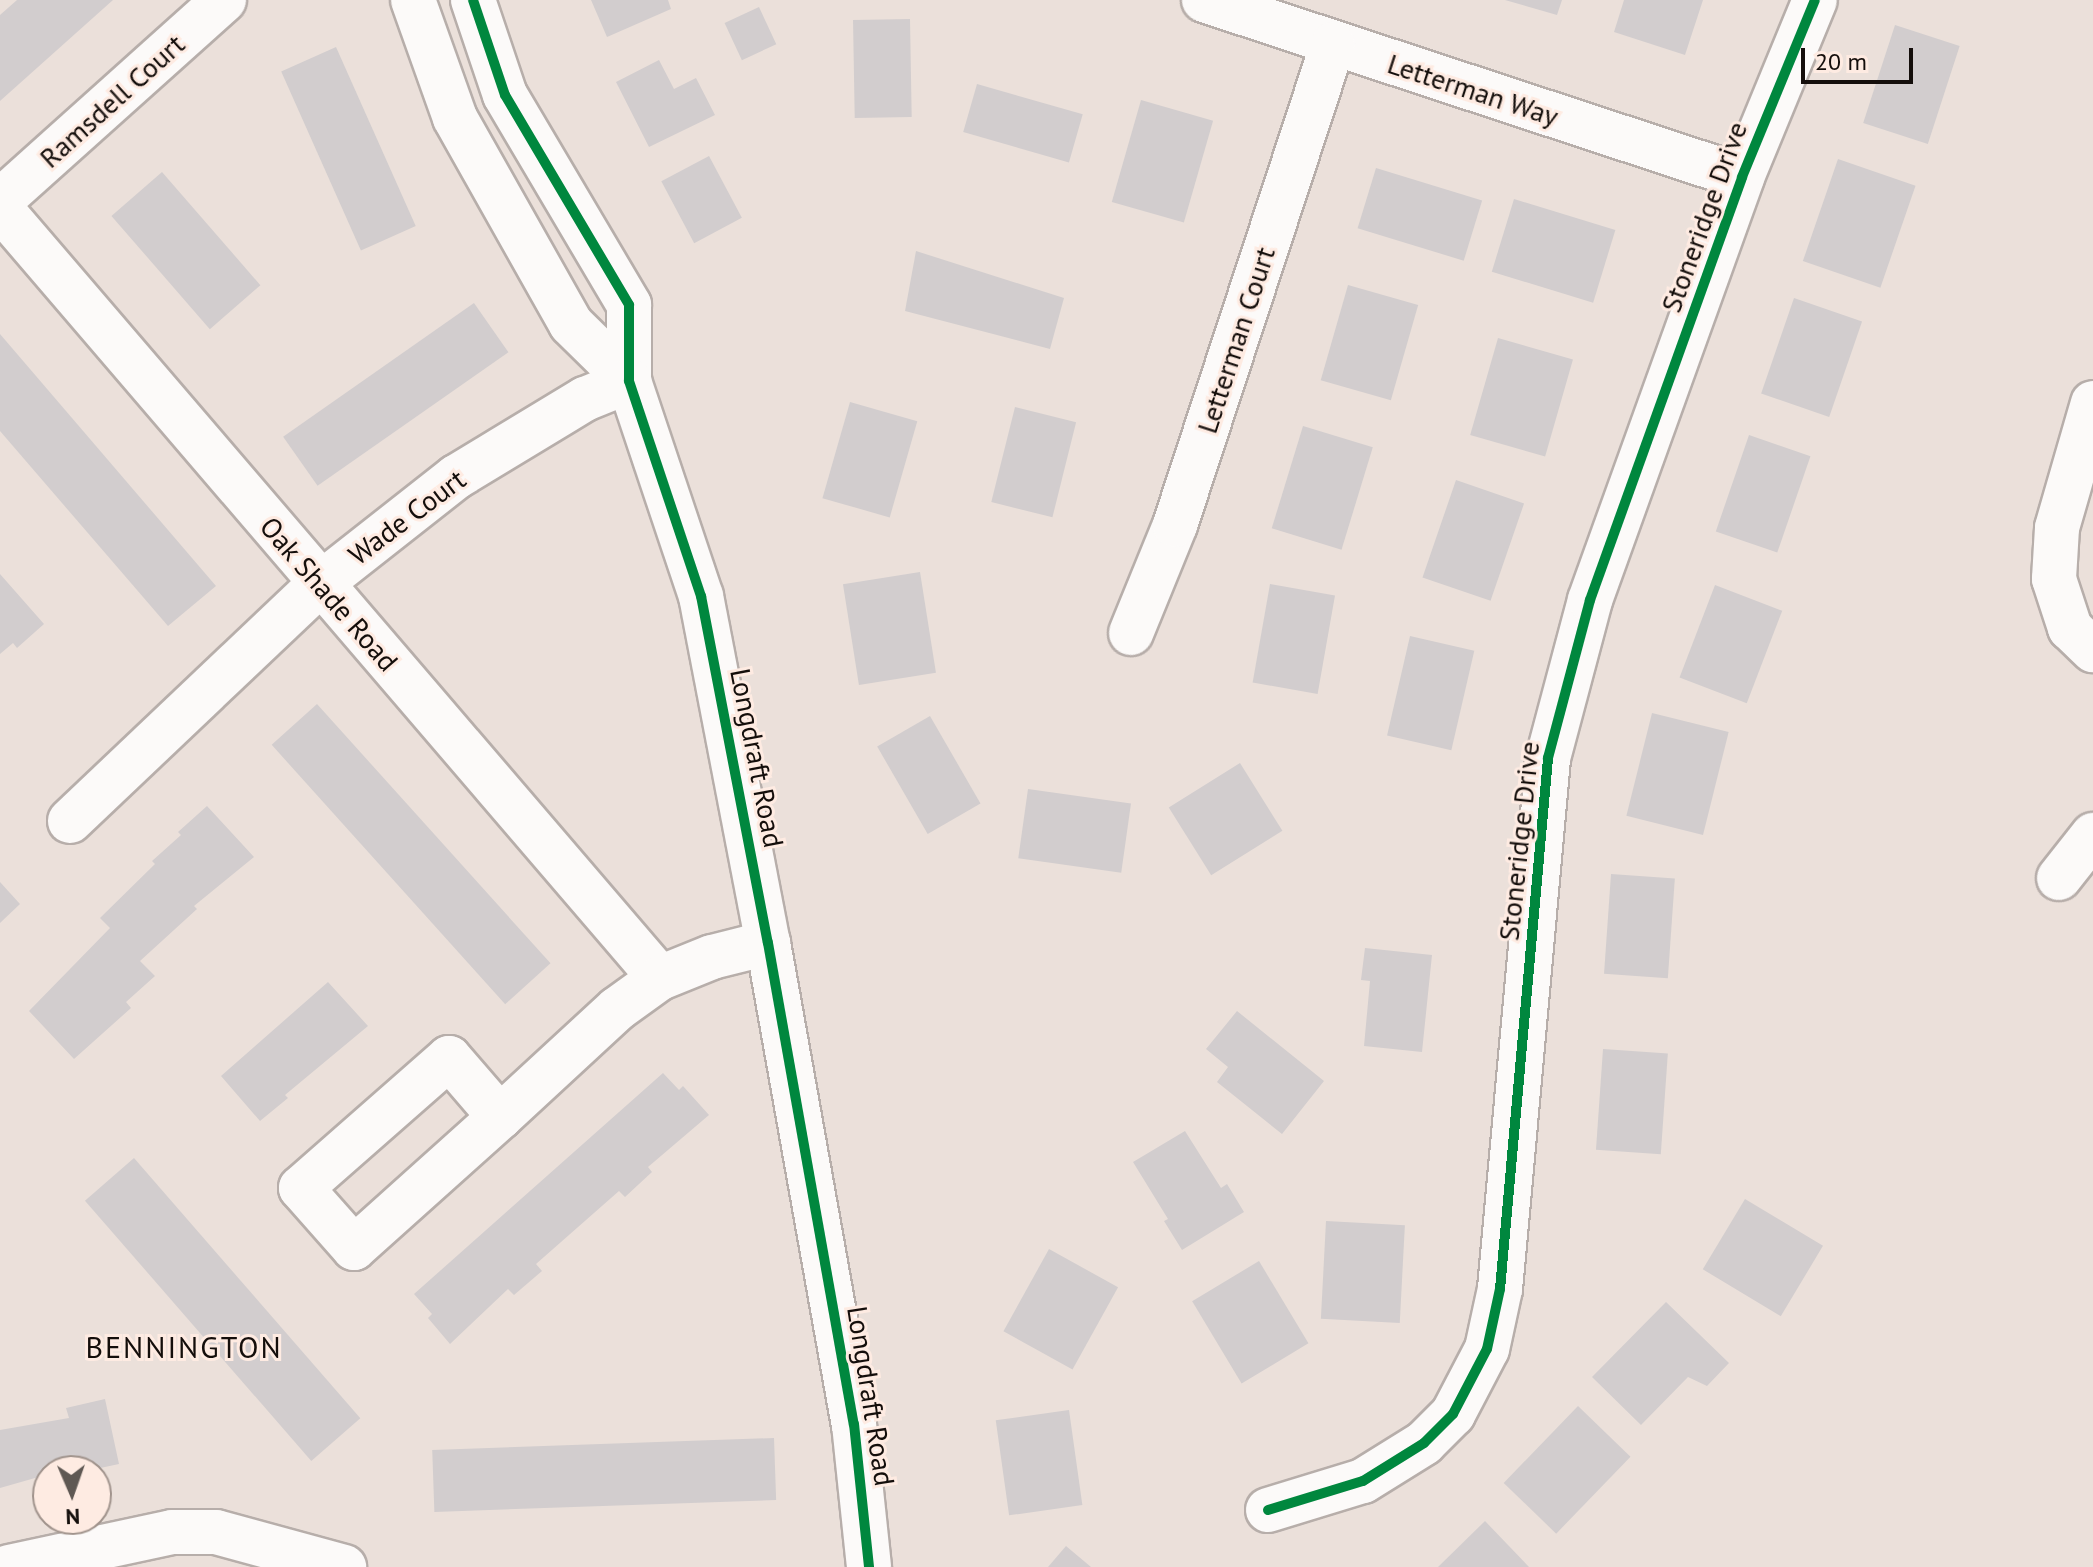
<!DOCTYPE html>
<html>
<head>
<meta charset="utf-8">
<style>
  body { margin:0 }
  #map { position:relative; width:2093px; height:1567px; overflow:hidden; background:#ebe0da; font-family:"PT Sans",sans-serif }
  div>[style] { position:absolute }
  .building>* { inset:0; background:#d2cdce; transform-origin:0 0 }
  .roads { filter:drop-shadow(2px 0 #b7aeaa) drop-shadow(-2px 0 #b7aeaa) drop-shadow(0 2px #b7aeaa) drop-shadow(0 -2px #b7aeaa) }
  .minor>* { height:44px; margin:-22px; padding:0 22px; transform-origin:22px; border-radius:22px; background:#fcfaf9 }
  .cycleway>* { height:10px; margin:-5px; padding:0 5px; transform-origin:5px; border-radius:5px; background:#00873e }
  span { translate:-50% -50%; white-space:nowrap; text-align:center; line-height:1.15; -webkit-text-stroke:6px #feebe2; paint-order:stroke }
  .street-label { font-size:28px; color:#140e0b }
  .neighbourhood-label { font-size:30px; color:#140e0b; letter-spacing:2px }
  .north { position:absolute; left:32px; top:1455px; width:80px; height:80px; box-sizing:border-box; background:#feebe2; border:2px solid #a0938c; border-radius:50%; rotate:178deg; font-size:22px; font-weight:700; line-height:32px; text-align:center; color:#140e0b }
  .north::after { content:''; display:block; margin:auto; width:28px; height:36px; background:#5f5853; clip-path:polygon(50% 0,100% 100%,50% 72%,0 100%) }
  .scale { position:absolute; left:1801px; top:48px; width:112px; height:36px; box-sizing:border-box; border:4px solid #140e0b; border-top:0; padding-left:10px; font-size:24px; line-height:28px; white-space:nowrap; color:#140e0b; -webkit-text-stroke:6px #feebe2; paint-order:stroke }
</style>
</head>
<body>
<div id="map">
  <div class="building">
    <div style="clip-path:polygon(17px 0,113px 0,0 101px,0 15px)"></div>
    <div style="clip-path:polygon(591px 0,668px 0,671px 9px,607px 37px)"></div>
    <div style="clip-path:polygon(1505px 0,1562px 0,1557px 15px)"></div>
    <div style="clip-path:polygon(1624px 0,1703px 0,1685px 55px,1614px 32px)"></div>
    <div style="left:759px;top:7px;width:41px;height:38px;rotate:65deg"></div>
    <div style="left:910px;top:19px;width:98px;height:57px;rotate:89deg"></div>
    <div style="left:1895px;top:25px;width:68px;height:103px;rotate:18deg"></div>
    <div style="left:336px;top:47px;width:196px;height:60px;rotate:66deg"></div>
    <div style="clip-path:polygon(659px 60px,674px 89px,696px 78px,715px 115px,649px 147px,616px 82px)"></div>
    <div style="left:977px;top:84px;width:110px;height:50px;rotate:16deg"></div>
    <div style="left:1141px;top:100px;width:75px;height:106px;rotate:16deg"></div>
    <div style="left:709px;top:156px;width:70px;height:54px;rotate:62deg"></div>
    <div style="left:1838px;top:159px;width:82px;height:108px;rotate:19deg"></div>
    <div style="left:1376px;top:168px;width:111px;height:63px;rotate:17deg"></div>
    <div style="left:162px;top:172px;width:150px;height:67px;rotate:49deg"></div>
    <div style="left:1514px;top:199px;width:106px;height:76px;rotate:17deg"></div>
    <div style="clip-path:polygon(916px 251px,1064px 298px,1050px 349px,905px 311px)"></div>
    <div style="left:1348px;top:285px;width:73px;height:99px;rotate:16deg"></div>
    <div style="left:1794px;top:298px;width:72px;height:101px;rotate:19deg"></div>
    <div style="left:474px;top:303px;width:60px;height:233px;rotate:55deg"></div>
    <div style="clip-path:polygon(0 334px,216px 586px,168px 626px,0 431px)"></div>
    <div style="left:1498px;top:338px;width:78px;height:101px;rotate:16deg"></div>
    <div style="left:850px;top:402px;width:70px;height:100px;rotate:16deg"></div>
    <div style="left:1015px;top:407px;width:63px;height:98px;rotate:14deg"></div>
    <div style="left:1303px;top:426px;width:73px;height:107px;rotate:17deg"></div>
    <div style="left:1749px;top:435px;width:65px;height:102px;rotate:19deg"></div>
    <div style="left:1456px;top:480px;width:72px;height:103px;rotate:19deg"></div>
    <div style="left:920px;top:572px;width:102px;height:78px;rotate:81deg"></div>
    <div style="clip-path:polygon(0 574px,44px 624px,17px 648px,13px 643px,0 654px)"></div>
    <div style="left:1270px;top:584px;width:66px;height:100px;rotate:10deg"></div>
    <div style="left:1715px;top:585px;width:72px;height:99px;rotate:21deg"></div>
    <div style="left:1410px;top:636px;width:66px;height:102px;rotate:13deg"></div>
    <div style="left:317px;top:704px;width:349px;height:61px;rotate:48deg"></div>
    <div style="left:1652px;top:713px;width:79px;height:106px;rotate:14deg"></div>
    <div style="left:930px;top:716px;width:101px;height:61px;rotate:60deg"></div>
    <div style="left:1240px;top:763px;width:80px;height:84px;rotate:58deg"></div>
    <div style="left:1028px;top:789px;width:104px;height:70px;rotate:8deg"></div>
    <div style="clip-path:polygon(207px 806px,254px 857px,194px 906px,197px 909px,140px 961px,155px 976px,126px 1002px,131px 1008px,74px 1059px,29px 1011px,110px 928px,100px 918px,155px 864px,152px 861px,181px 835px,178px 832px)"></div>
    <div style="left:1611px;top:874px;width:64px;height:100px;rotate:4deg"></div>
    <div style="clip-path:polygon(0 882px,20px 904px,0 923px)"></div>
    <div style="clip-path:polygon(1365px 948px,1432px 955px,1422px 1052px,1364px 1046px,1370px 981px,1361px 980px)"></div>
    <div style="clip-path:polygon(328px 982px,368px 1026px,285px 1095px,288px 1098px,260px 1121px,221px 1076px)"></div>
    <div style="clip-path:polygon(1237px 1011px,1324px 1081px,1282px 1134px,1217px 1082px,1228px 1067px,1206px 1049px)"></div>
    <div style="left:1603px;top:1049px;width:65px;height:101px;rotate:4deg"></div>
    <div style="clip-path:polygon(663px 1073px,679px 1090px,683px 1086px,709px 1115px,648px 1167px,652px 1172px,625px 1197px,619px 1191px,536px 1264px,542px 1271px,514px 1295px,508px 1289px,450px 1344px,428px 1318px,432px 1314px,414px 1294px)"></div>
    <div style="clip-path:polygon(1185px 1131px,1221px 1188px,1227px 1184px,1244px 1212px,1182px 1250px,1164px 1221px,1168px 1219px,1133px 1162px)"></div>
    <div style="left:134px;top:1158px;width:345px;height:65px;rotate:49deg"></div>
    <div style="left:1745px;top:1199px;width:91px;height:82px;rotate:31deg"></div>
    <div style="left:1326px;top:1221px;width:79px;height:98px;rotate:3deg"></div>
    <div style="left:1049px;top:1249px;width:79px;height:94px;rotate:29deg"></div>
    <div style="left:1259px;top:1261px;width:96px;height:78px;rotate:59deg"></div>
    <div style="clip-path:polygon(1666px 1302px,1729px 1363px,1707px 1386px,1688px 1377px,1641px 1425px,1592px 1377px)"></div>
    <div style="clip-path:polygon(105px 1399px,119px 1464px,86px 1471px,48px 1471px,48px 1479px,43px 1480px,42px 1476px,0 1488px,0 1430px,69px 1418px,66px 1408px)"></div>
    <div style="left:1578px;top:1406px;width:73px;height:107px;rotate:44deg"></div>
    <div style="left:1069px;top:1410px;width:96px;height:74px;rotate:82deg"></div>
    <div style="left:774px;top:1438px;width:62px;height:342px;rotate:88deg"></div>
    <div style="clip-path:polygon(1485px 1521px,1529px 1567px,1438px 1567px)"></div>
    <div style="clip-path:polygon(1066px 1546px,1091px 1567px,1048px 1567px)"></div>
  </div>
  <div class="roads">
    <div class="minor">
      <div style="left:413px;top:0;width:125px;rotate:70.4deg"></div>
      <div style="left:455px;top:118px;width:236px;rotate:60.6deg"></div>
      <div style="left:571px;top:324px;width:81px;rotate:44.5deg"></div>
      <div style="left:473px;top:0;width:100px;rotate:71.4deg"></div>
      <div style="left:505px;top:95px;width:244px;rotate:59.4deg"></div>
      <div style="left:629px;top:305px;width:76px;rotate:90deg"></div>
      <div style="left:629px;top:381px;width:227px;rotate:71.5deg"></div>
      <div style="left:701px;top:596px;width:353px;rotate:79.1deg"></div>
      <div style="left:768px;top:943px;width:489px;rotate:79.9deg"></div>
      <div style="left:854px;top:1424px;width:144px;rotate:84deg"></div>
      <div style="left:1204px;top:0;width:566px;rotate:18.21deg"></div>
      <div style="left:0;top:201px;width:301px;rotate:-41.9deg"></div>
      <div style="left:0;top:208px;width:1014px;rotate:49.4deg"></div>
      <div style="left:2093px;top:403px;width:130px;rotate:106.1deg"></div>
      <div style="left:2057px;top:528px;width:51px;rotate:93.4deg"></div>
      <div style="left:2054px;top:579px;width:52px;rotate:71.9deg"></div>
      <div style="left:2070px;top:628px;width:32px;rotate:44deg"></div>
      <div style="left:1131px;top:633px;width:117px;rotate:-67.8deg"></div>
      <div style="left:1175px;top:525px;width:506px;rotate:-71.82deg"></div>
      <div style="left:70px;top:821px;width:344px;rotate:-43.5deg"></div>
      <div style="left:320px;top:584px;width:173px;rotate:-38.2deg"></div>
      <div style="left:456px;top:477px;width:151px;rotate:-31.2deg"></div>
      <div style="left:585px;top:399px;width:48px;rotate:-22.2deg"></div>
      <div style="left:2059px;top:878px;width:55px;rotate:-51.7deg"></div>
      <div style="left:500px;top:1117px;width:78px;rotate:-130.8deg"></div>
      <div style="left:449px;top:1058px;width:197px;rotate:138.7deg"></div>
      <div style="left:301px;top:1188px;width:80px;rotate:48.5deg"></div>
      <div style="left:354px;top:1248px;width:196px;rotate:-41.9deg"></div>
      <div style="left:500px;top:1117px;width:159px;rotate:-42.7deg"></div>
      <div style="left:617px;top:1009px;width:53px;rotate:-35.8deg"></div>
      <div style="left:660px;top:978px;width:56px;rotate:-22deg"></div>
      <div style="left:712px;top:957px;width:58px;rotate:-14deg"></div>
      <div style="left:1268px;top:1510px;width:99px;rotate:-17deg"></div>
      <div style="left:1363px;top:1481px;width:72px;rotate:-31.9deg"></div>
      <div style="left:1424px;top:1443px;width:41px;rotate:-45deg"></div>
      <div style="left:1453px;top:1414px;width:73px;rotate:-62.4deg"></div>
      <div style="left:1487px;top:1349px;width:61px;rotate:-77.8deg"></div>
      <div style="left:1500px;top:1289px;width:533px;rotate:-84.83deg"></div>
      <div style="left:1548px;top:758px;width:163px;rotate:-75.1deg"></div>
      <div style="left:1590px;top:600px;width:449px;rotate:-70.2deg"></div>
      <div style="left:1742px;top:177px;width:191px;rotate:-67.6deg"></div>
      <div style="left:9px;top:1567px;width:167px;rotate:-12.1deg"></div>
      <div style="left:172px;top:1532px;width:44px"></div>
      <div style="left:216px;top:1532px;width:133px;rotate:15.3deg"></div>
    </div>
  </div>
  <div class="cycleway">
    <div style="left:473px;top:0;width:100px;rotate:71.4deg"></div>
    <div style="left:505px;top:95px;width:244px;rotate:59.4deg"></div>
    <div style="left:629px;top:305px;width:76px;rotate:90deg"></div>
    <div style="left:629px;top:381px;width:227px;rotate:71.5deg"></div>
    <div style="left:701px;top:596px;width:353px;rotate:79.1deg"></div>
    <div style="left:768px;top:943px;width:489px;rotate:79.9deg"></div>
    <div style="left:854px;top:1424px;width:144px;rotate:84deg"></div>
    <div style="left:1268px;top:1510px;width:99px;rotate:-17deg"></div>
    <div style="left:1363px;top:1481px;width:72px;rotate:-31.9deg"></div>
    <div style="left:1424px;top:1443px;width:41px;rotate:-45deg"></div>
    <div style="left:1453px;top:1414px;width:73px;rotate:-62.4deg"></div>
    <div style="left:1487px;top:1349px;width:61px;rotate:-77.8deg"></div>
    <div style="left:1500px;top:1289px;width:533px;rotate:-84.83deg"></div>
    <div style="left:1548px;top:758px;width:163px;rotate:-75.1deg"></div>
    <div style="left:1590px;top:600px;width:449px;rotate:-70.2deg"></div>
    <div style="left:1742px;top:177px;width:191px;rotate:-67.6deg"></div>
  </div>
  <div class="street-label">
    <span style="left:1473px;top:90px;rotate:18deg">Letterman Way</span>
    <span style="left:112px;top:101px;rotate:-42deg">Ramsdell Court</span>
    <span style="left:1704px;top:217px;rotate:-70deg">Stoneridge Drive</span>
    <span style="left:1236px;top:340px;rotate:-72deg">Letterman Court</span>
    <span style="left:407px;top:517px;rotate:-37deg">Wade Court</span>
    <span style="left:329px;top:594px;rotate:49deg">Oak Shade Road</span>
    <span style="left:757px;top:758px;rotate:79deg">Longdraft Road</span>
    <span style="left:1519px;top:841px;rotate:-84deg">Stoneridge Drive</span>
    <span style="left:871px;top:1396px;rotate:81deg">Longdraft Road</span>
  </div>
  <div class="neighbourhood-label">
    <span style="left:184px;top:1347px">BENNINGTON</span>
  </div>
  <div class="north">N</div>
  <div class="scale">20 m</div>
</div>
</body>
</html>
